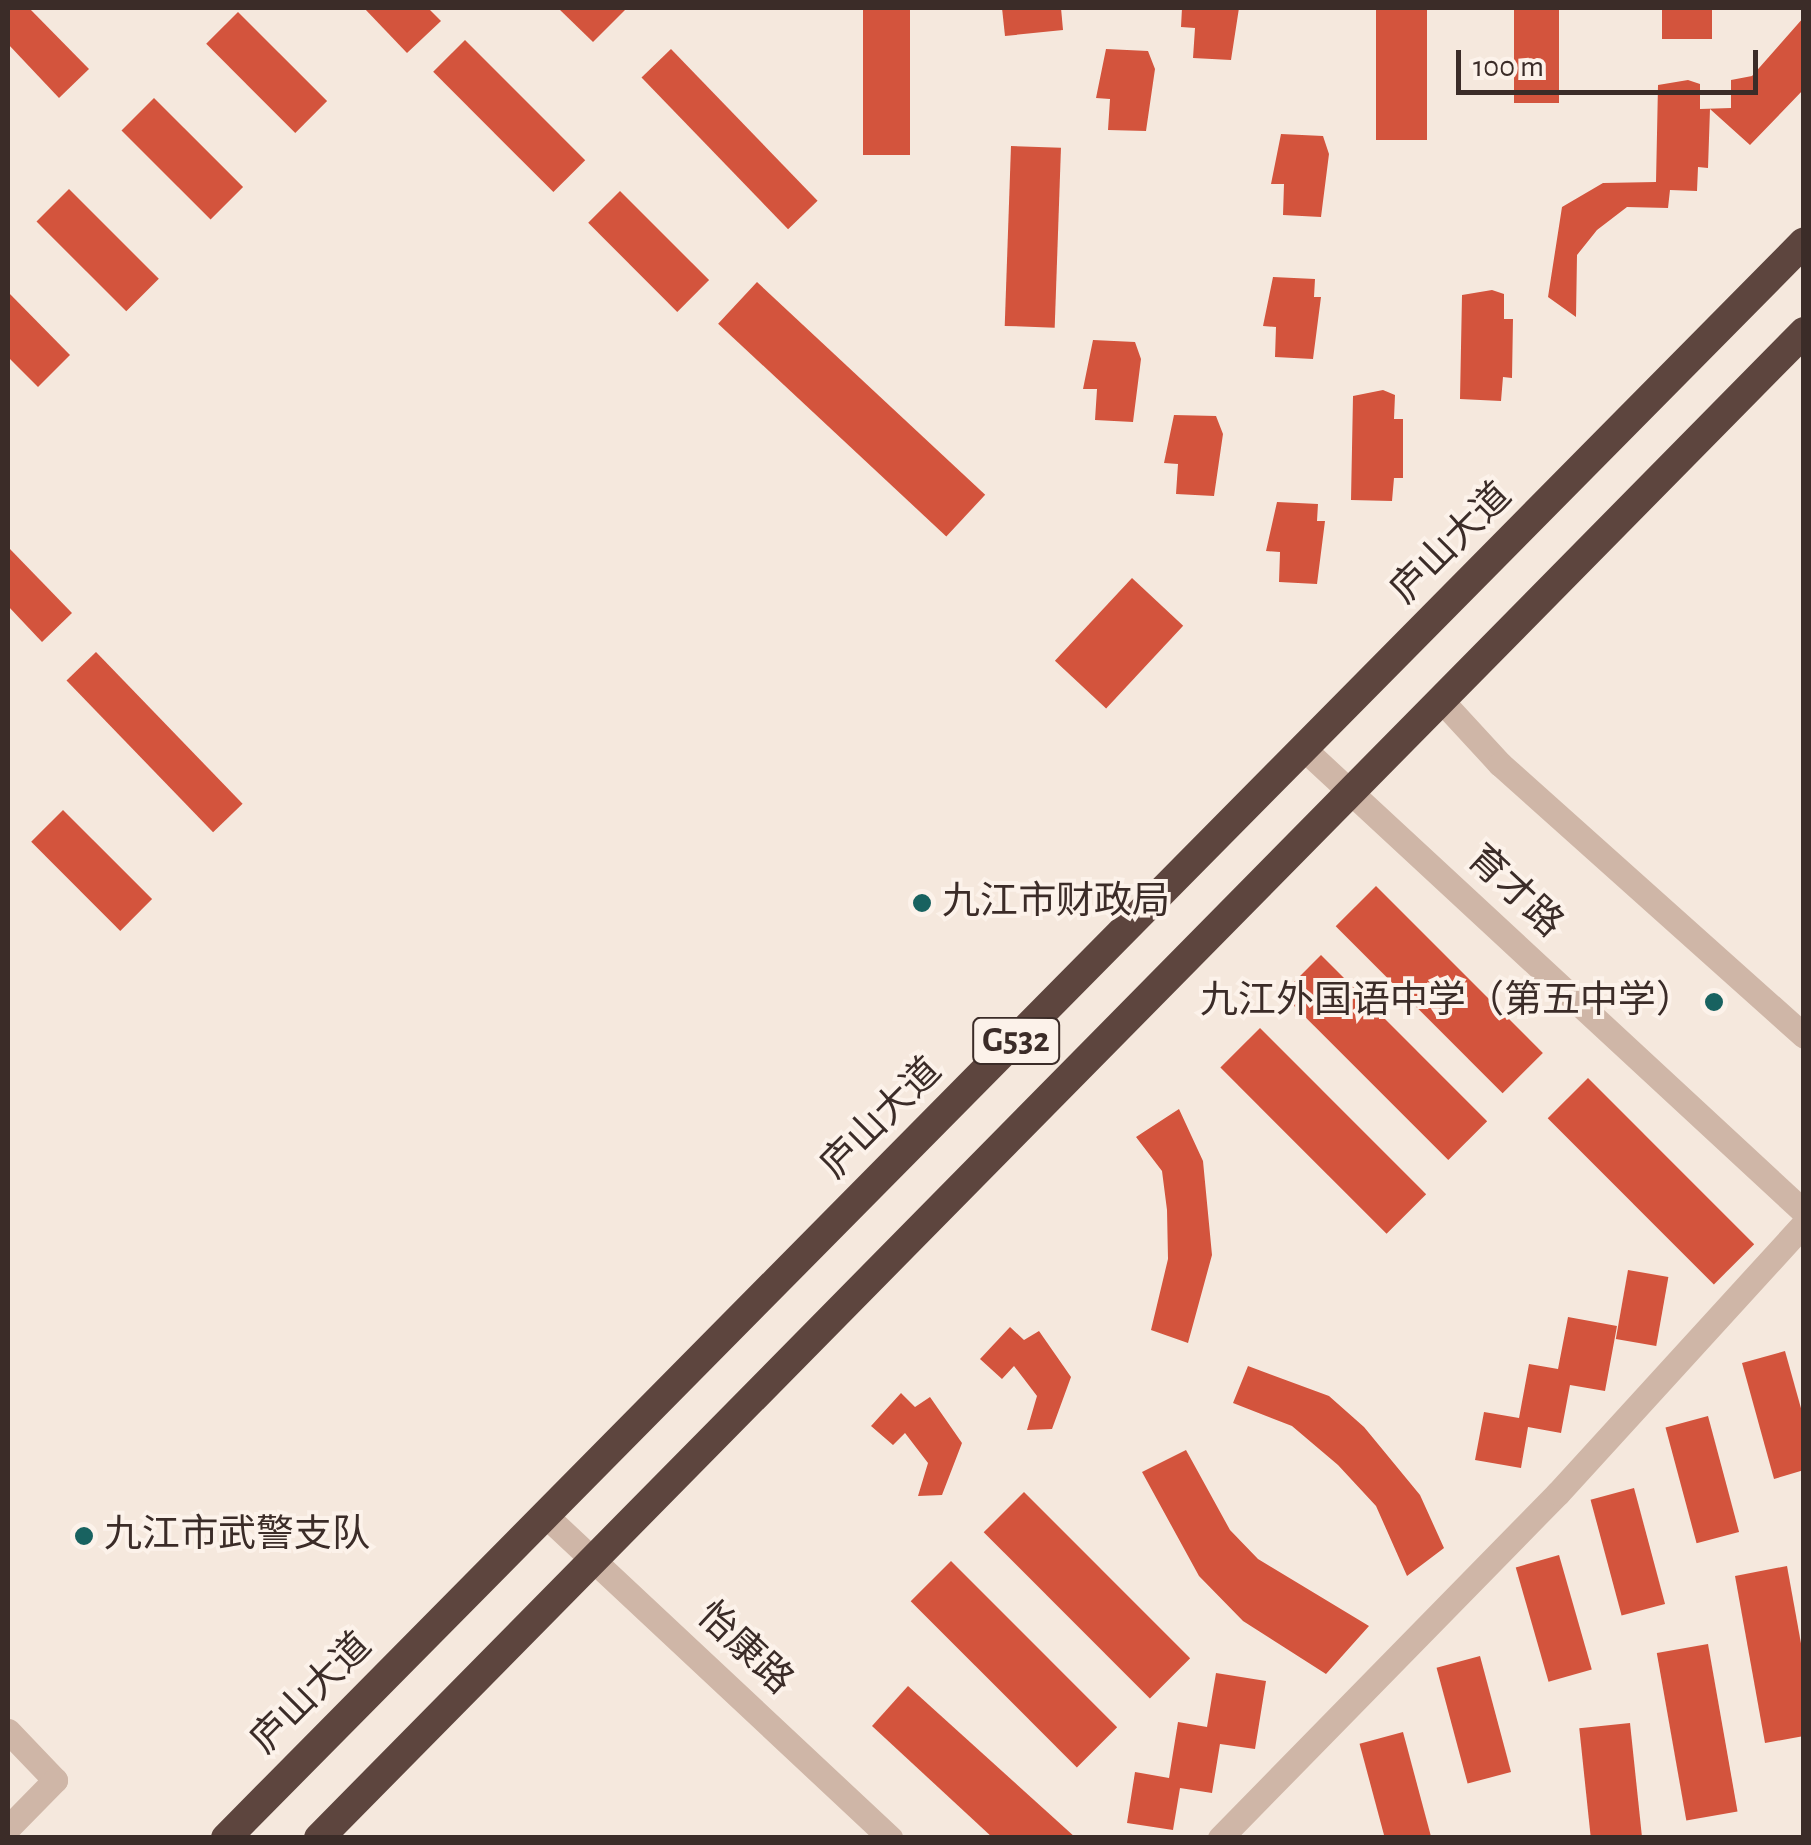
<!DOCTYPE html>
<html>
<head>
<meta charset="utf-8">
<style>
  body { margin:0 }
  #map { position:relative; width:1811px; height:1845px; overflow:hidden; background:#f5e8dd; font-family:"Alegreya Sans","Noto Sans SC",sans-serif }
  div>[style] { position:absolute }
  .building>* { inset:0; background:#d3543d; transform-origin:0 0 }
  .minor>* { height:25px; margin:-12.5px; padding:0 12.5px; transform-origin:12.5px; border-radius:12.5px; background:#cfb6a7 }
  .highway>* { height:30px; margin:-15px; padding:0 15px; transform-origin:15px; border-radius:15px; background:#5d453e }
  .dots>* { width:28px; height:28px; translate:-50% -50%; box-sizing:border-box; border:5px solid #fcf2ea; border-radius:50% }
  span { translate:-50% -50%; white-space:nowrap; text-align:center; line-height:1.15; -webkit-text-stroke:8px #fcf2ea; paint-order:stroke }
  .shield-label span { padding:2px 8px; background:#fcf2ea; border:2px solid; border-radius:8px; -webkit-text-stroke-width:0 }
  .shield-label { font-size:35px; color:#3b2c28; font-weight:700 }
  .street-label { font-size:38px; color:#3b2c28 }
  .poi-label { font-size:38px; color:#3b2c28 }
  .left { translate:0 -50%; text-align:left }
  .right { translate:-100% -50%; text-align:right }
  .frame { position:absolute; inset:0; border:10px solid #3b2c28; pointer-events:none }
  .scale { position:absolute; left:1456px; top:50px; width:302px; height:45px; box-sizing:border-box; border:5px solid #3b2c28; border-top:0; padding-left:12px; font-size:30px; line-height:35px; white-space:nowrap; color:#3b2c28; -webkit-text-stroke:8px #fcf2ea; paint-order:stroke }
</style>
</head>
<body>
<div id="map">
  <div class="building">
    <div style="clip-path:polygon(8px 8px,29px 8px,89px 69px,59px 98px,8px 44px)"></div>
    <div style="clip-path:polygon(364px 8px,428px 8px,441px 21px,407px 53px)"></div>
    <div style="clip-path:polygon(558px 8px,627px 8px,593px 42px)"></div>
    <div style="left:863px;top:8px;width:47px;height:147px"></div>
    <div style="clip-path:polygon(1002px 8px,1061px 8px,1063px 30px,1005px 36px)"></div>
    <div style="clip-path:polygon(1182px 8px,1239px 8px,1231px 60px,1193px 58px,1195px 28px,1181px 27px)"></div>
    <div style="left:1376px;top:8px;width:51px;height:132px"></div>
    <div style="left:1514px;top:8px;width:45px;height:95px"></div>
    <div style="left:1662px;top:8px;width:50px;height:31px"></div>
    <div style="left:238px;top:12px;width:126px;height:45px;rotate:45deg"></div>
    <div style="clip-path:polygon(1804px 17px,1804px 89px,1750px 145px,1710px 109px,1708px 168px,1698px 167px,1697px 191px,1670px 190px,1668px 208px,1627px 207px,1597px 230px,1577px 255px,1576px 317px,1548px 297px,1562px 207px,1603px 183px,1656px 182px,1658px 85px,1688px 80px,1700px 84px,1700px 109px,1731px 108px,1731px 80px,1752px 76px)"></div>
    <div style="left:465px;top:40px;width:170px;height:45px;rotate:45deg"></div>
    <div style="left:671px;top:49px;width:211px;height:41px;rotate:46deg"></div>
    <div style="clip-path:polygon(1106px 49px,1148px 51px,1155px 69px,1146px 131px,1108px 130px,1110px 99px,1096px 98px)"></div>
    <div style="left:154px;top:98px;width:126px;height:46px;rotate:45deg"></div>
    <div style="clip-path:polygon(1281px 134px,1323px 136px,1329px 154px,1321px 217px,1283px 215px,1284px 184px,1271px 184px)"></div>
    <div style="left:1011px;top:146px;width:50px;height:180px;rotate:2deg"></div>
    <div style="left:69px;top:189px;width:127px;height:46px;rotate:45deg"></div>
    <div style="left:620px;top:191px;width:126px;height:45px;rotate:45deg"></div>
    <div style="clip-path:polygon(1273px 277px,1315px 279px,1314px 297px,1321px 297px,1313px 359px,1275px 357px,1276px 327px,1263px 326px)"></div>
    <div style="left:757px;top:282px;width:312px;height:57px;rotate:43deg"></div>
    <div style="clip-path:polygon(1492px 290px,1504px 294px,1504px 319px,1513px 319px,1512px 378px,1503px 377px,1501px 401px,1460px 399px,1462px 295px)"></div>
    <div style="clip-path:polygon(8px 292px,70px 355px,38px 387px,8px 357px)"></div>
    <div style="clip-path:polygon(1093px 340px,1135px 342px,1141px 359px,1133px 422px,1095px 420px,1097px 389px,1083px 389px)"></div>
    <div style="clip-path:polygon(1383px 390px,1395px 395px,1394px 419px,1403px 419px,1403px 478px,1394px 478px,1392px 501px,1351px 500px,1353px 396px)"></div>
    <div style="clip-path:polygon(1174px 415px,1216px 416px,1223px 434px,1214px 496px,1176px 494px,1178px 464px,1164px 463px)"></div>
    <div style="clip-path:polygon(1277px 502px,1318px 504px,1317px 521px,1325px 521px,1317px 584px,1279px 582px,1280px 552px,1266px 551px)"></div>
    <div style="clip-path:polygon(8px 547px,72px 613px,42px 642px,8px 606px)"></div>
    <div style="left:1132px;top:578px;width:70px;height:113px;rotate:43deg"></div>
    <div style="left:96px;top:652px;width:211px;height:41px;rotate:46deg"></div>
    <div style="left:63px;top:810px;width:126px;height:45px;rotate:45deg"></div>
    <div style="left:1376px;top:886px;width:236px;height:57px;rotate:45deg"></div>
    <div style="left:1321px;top:955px;width:235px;height:55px;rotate:45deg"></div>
    <div style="left:1260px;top:1028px;width:235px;height:56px;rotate:45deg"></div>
    <div style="left:1588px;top:1078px;width:235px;height:57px;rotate:45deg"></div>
    <div style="clip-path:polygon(1179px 1109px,1203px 1161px,1212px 1255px,1188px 1343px,1151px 1330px,1168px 1259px,1167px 1210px,1162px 1171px,1136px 1137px)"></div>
    <div style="left:1628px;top:1270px;width:41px;height:70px;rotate:10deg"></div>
    <div style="clip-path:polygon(1568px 1317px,1617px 1326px,1605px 1391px,1570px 1385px,1561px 1433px,1528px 1427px,1521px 1468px,1475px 1460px,1484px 1412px,1519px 1418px,1529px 1364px,1558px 1369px)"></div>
    <div style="clip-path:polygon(1010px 1327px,1024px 1340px,1039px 1331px,1071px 1377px,1052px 1429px,1027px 1430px,1037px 1396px,1014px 1366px,1002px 1379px,980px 1359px)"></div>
    <div style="clip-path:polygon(1785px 1351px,1804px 1419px,1804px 1470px,1774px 1479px,1742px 1363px)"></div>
    <div style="clip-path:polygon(1248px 1366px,1329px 1396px,1364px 1427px,1420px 1495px,1444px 1548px,1407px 1576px,1376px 1506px,1338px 1465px,1292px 1426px,1233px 1403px)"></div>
    <div style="clip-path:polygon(901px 1393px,915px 1407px,930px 1397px,962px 1443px,942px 1495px,918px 1496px,928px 1463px,905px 1433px,893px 1445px,871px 1426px)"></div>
    <div style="left:1708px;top:1416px;width:120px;height:44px;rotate:75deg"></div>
    <div style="clip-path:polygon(1186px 1450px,1230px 1530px,1258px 1559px,1369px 1626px,1326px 1674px,1243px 1621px,1199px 1576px,1142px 1472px)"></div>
    <div style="left:1634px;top:1488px;width:120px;height:45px;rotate:75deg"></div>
    <div style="left:1024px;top:1492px;width:235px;height:57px;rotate:45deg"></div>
    <div style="left:1559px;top:1555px;width:119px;height:45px;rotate:74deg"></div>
    <div style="left:951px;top:1561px;width:235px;height:57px;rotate:45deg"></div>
    <div style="clip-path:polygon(1787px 1566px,1804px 1660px,1804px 1736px,1765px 1743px,1735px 1576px)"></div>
    <div style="left:1708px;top:1644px;width:170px;height:52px;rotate:80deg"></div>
    <div style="left:1480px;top:1656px;width:120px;height:45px;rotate:75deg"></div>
    <div style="clip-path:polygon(1216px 1673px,1266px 1681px,1255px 1749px,1220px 1744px,1212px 1793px,1180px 1788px,1173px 1830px,1127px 1823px,1135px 1772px,1169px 1778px,1178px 1722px,1207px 1727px)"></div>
    <div style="clip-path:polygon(908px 1686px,1076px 1838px,993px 1838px,872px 1726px)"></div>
    <div style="left:1630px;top:1723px;width:116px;height:51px;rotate:84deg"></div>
    <div style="left:1403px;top:1732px;width:110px;height:45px;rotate:75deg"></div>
  </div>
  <div class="minor">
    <div style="left:1440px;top:699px;width:88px;rotate:47.3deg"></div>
    <div style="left:1500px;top:764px;width:408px;rotate:41.8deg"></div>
    <div style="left:1304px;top:749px;width:681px;rotate:42.8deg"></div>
    <div style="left:545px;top:1515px;width:473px;rotate:43.1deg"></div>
    <div style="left:8px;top:1731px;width:68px;rotate:46.2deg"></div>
    <div style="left:55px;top:1780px;width:67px;rotate:134.4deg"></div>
    <div style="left:1220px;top:1838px;width:483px;rotate:-45.6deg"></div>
    <div style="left:1558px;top:1493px;width:365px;rotate:-47.6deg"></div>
  </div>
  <div class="highway">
    <div style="left:226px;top:1838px;width:2244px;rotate:-45.32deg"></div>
    <div style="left:319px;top:1838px;width:2115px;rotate:-45.4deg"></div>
  </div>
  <div class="dots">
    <div style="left:922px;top:903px;background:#186260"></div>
    <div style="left:1714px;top:1002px;background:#186260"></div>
    <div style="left:84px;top:1536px;background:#186260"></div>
  </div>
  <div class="shield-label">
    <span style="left:1016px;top:1041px">G532</span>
  </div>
  <div class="street-label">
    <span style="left:1452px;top:544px;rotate:-45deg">庐山大道</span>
    <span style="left:1514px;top:892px;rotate:43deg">育才路</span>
    <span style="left:882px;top:1119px;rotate:-45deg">庐山大道</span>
    <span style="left:744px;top:1649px;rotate:43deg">怡康路</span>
    <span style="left:312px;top:1694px;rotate:-45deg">庐山大道</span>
  </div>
  <div class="poi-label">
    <span class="left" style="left:942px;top:903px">九江市财政局</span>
    <span class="right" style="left:1694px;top:1002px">九江外国语中学（第五中学）</span>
    <span class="left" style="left:104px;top:1536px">九江市武警支队</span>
  </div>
  <div class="frame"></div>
  <div class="scale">100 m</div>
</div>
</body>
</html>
